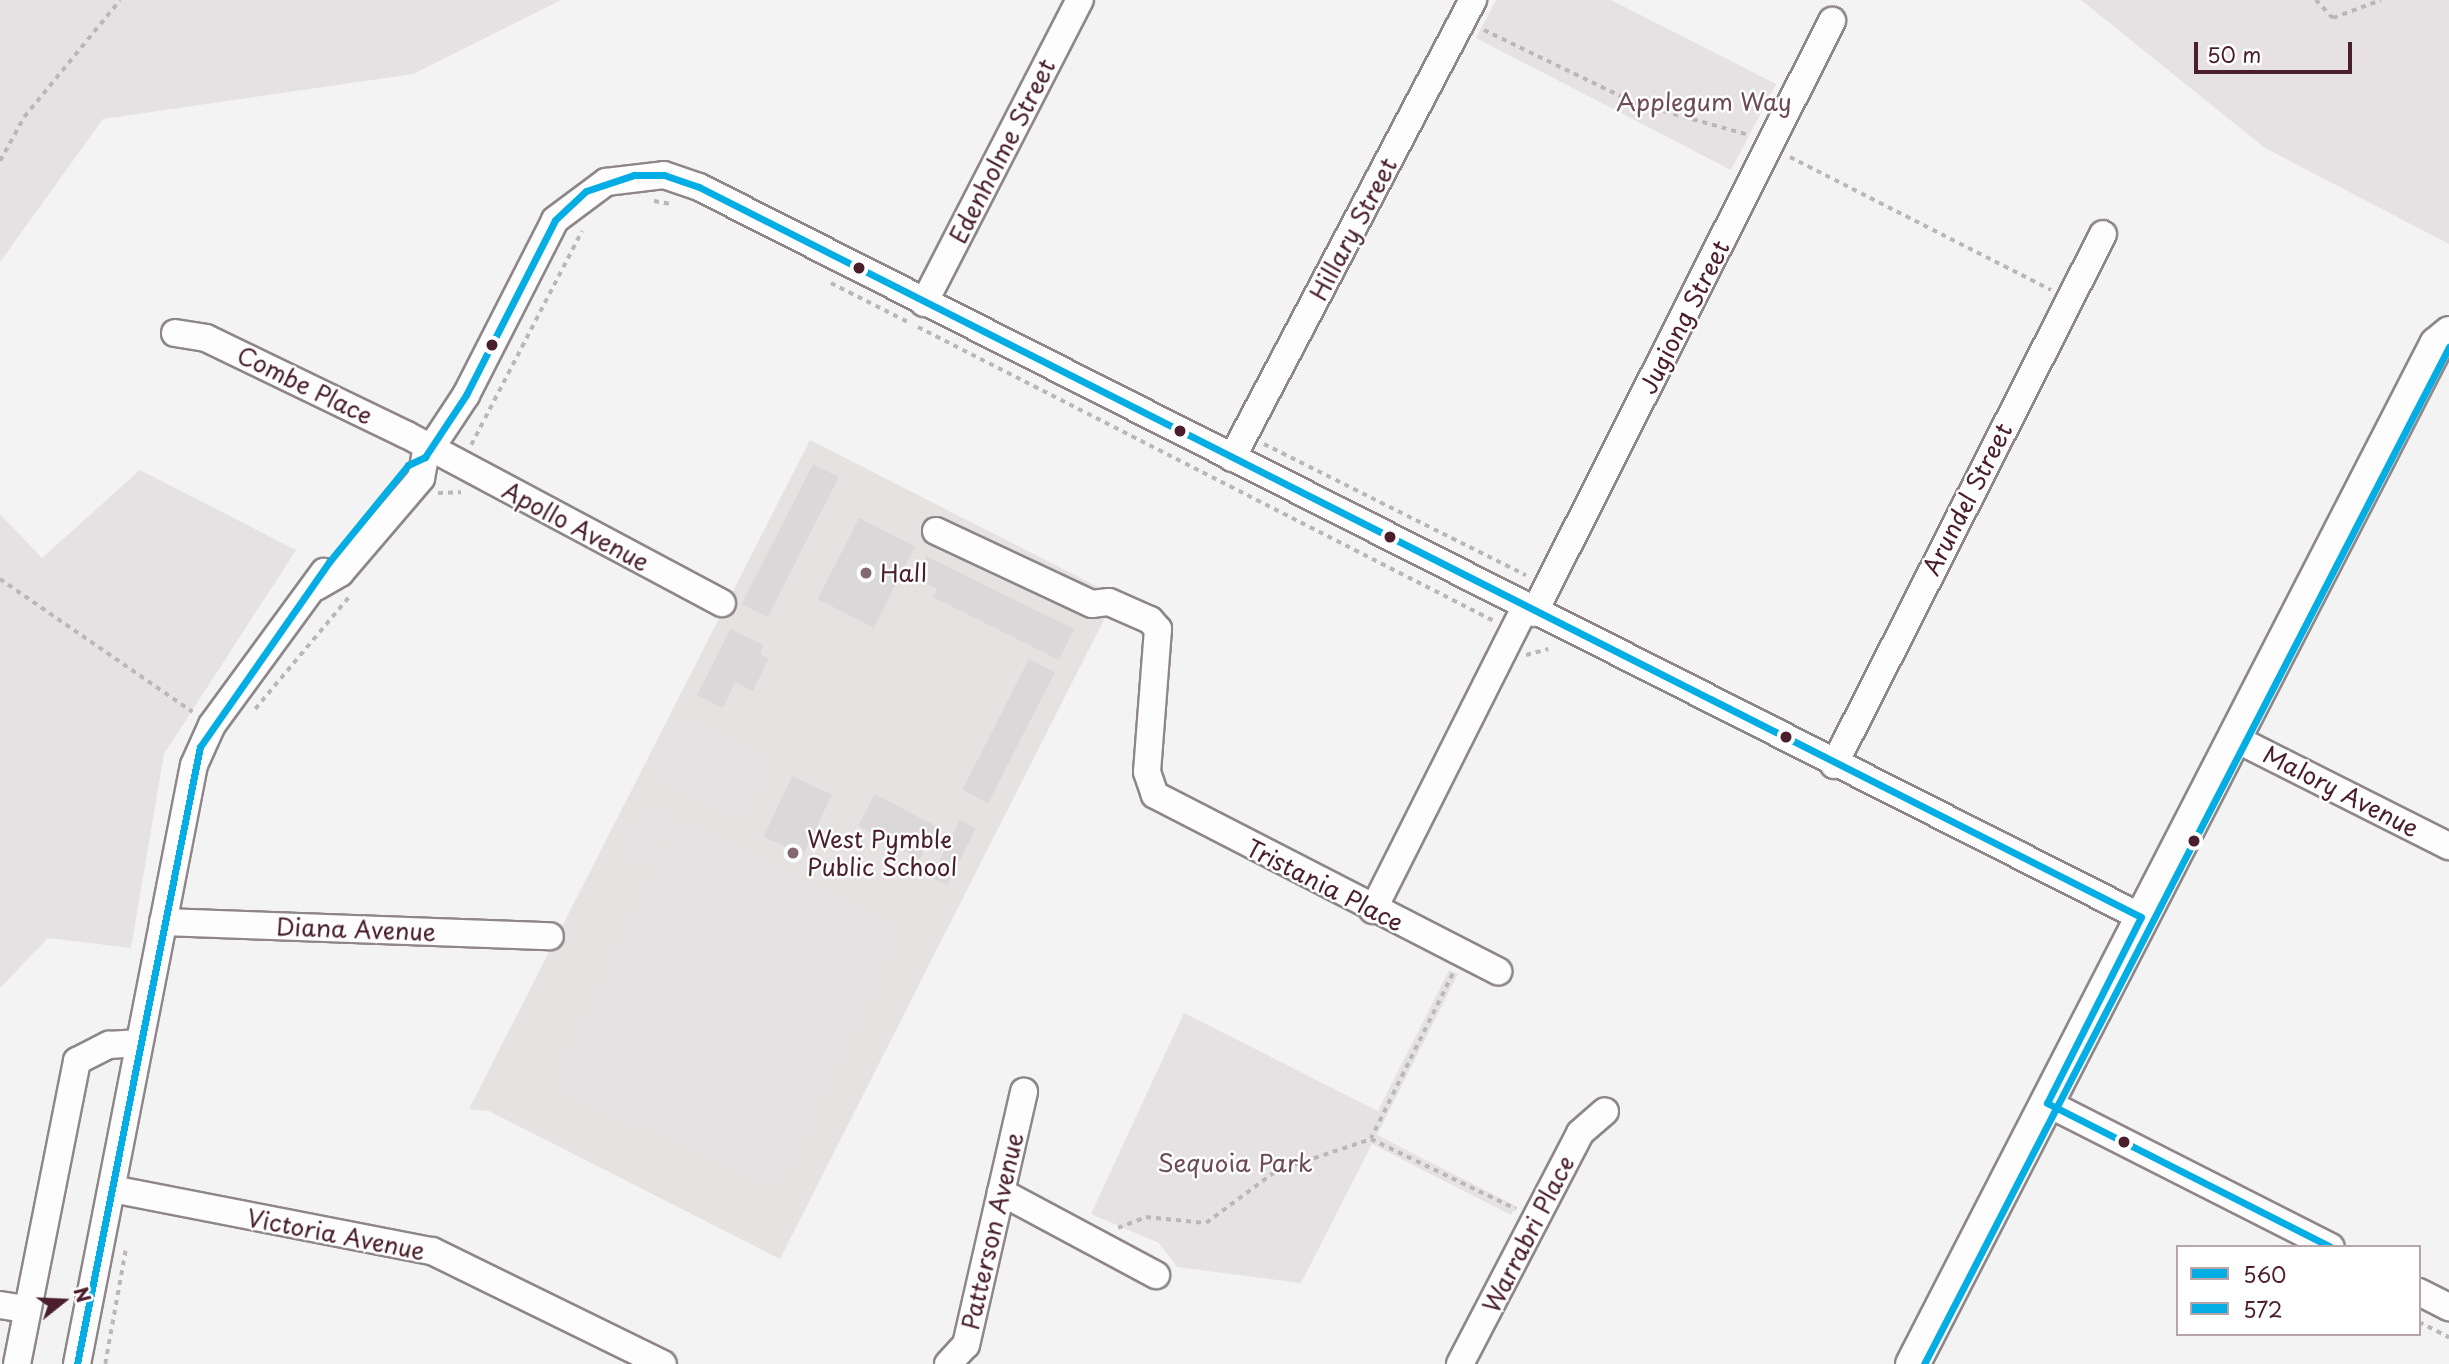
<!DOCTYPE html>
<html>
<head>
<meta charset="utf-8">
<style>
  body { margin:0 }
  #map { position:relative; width:2449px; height:1364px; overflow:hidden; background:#f3f3f3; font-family:"Playpen Sans",sans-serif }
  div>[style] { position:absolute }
  .built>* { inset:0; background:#e6e2e2 }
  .green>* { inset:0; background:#e6e1e2; transform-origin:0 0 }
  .building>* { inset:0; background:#dad8d9; transform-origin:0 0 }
  .path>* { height:3.5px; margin-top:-1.75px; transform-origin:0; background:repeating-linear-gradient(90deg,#bbb6b8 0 5px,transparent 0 10px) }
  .roads { filter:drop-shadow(2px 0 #8e8688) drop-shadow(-2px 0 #8e8688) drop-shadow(0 2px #8e8688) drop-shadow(0 -2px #8e8688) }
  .minor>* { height:26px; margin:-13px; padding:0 13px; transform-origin:13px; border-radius:13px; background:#fdfdfd }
  .major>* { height:33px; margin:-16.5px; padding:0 16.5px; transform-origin:16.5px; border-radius:16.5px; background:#fdfdfd }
  .bus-1>* { height:7px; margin:-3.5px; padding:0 3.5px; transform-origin:3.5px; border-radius:3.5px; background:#04aee5 }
  .bus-2>* { height:7px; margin:-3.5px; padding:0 3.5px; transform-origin:3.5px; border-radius:3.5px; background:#04aee5 }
  .dots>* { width:19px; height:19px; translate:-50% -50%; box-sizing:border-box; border:4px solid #fff; border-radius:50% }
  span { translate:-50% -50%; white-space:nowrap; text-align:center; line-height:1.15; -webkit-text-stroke:5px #fff; paint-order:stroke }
  .park-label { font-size:24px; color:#6e4c56 }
  .street-label { font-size:24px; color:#4a1f2b }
  .poi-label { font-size:24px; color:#4a1f2b }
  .left { translate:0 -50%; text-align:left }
  .legend { position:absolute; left:2176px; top:1245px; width:245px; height:91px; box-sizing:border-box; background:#fff; border:2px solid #b7a5aa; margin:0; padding:9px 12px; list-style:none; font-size:21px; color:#4a1f2b }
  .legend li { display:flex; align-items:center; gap:14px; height:35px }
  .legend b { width:35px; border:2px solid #b7a5aa }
  .north { position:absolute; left:28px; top:1266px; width:70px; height:70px; -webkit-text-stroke:5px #fff; paint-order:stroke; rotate:72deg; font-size:19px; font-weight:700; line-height:28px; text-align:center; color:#4a1f2b }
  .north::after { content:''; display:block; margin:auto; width:24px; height:32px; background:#4a1f2b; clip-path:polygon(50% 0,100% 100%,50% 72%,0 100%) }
  .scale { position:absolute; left:2194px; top:42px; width:158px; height:32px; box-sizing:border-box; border:4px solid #4a1f2b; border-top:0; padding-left:9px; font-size:21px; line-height:24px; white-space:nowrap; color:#4a1f2b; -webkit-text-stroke:5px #fff; paint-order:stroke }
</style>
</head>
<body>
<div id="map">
  <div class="built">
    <div style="clip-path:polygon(810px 440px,1116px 596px,780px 1259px,489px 1111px,469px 1109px)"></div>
  </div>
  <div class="green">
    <div style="clip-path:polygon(0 0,561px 0,413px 74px,103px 119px,0 262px)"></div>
    <div style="clip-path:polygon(1496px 0,1611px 0,1776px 84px,1731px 170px,1476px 38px)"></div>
    <div style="clip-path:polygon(2081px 0,2449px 0,2449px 244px,2265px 148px)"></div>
    <div style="clip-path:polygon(140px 470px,296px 550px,164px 754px,131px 948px,48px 938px,0 988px,0 514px,42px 558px)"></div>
    <div style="left:683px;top:718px;width:98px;height:61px;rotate:28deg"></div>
    <div style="left:649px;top:804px;width:24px;height:59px;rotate:28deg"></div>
    <div style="left:680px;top:823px;width:242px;height:290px;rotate:25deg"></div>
    <div style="clip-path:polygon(1449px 970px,1458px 974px,1377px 1135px,1516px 1206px,1511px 1215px,1372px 1144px,1301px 1283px,1177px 1267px,1159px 1243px,1091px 1214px,1184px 1013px,1378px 1111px)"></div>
  </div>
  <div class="building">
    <div style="left:813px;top:464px;width:29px;height:157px;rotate:27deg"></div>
    <div style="left:859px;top:518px;width:63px;height:91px;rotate:27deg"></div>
    <div style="clip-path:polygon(926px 556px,1074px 629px,1059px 660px,933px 597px,937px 589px,915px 578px)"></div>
    <div style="clip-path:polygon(730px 629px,764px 645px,760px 654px,769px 659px,753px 691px,735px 682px,723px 708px,697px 695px)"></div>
    <div style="left:1029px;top:659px;width:29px;height:147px;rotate:27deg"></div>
    <div style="left:792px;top:776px;width:44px;height:67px;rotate:25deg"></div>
    <div style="left:875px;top:794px;width:70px;height:36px;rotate:28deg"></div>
    <div style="left:960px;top:820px;width:18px;height:64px;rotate:27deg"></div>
  </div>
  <div class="path">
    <div style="left:2316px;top:0;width:25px;rotate:47deg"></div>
    <div style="left:2333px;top:18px;width:51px;rotate:-20.6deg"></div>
    <div style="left:1484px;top:30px;width:168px;rotate:25.8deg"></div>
    <div style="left:1635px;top:103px;width:118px;rotate:15.7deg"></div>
    <div style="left:1790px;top:157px;width:293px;rotate:27deg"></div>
    <div style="left:0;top:161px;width:50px;rotate:-61.4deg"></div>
    <div style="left:24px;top:117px;width:151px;rotate:-50.6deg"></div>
    <div style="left:654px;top:201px;width:17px;rotate:10deg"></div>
    <div style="left:831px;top:283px;width:86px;rotate:26.9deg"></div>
    <div style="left:918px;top:327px;width:647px;rotate:27.04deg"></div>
    <div style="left:1264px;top:444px;width:293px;rotate:26.6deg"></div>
    <div style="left:471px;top:445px;width:241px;rotate:-62.6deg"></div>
    <div style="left:438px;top:493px;width:23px;rotate:-2deg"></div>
    <div style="left:0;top:579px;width:234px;rotate:34.6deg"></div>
    <div style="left:1526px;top:655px;width:23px;rotate:-15deg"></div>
    <div style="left:255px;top:709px;width:146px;rotate:-50deg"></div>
    <div style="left:1453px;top:974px;width:184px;rotate:116.4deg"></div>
    <div style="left:1371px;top:1139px;width:161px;rotate:25.8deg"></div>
    <div style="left:1118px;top:1228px;width:30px;rotate:-21deg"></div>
    <div style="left:1146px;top:1217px;width:60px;rotate:5.7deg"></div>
    <div style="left:1206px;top:1223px;width:87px;rotate:-36.6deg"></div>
    <div style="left:1276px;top:1171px;width:100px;rotate:-18.6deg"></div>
    <div style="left:2419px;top:1322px;width:34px;rotate:27deg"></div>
    <div style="left:105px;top:1364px;width:119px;rotate:-79.8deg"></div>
  </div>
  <div class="roads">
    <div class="minor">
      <div style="left:924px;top:303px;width:341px;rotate:-62.8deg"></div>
      <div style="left:175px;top:333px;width:31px;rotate:9deg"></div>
      <div style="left:206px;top:338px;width:223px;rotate:25.8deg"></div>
      <div style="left:407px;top:435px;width:357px;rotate:28.1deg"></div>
      <div style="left:1232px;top:458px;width:518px;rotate:-62.25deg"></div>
      <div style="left:936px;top:531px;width:172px;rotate:25.1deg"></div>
      <div style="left:1092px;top:604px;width:17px;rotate:-7deg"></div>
      <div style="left:1109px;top:602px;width:45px;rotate:23.7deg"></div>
      <div style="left:1150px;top:620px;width:12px;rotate:48deg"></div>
      <div style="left:1158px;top:629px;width:143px;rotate:94.4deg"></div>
      <div style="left:1147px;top:772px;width:24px;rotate:71deg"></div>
      <div style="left:1155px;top:795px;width:386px;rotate:27.2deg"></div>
      <div style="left:316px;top:587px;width:28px;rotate:-30deg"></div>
      <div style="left:340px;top:573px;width:125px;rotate:-49.5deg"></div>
      <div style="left:421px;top:478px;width:21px;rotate:-79deg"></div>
      <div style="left:425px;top:457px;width:74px;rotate:-56.5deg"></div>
      <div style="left:466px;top:395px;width:196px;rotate:-63deg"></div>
      <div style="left:555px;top:220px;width:64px;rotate:-36.7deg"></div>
      <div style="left:606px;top:182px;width:58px;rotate:-6.9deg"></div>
      <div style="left:664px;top:175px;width:37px;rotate:19deg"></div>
      <div style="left:699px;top:187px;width:1616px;rotate:26.85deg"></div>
      <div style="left:1534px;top:613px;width:663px;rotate:-63.28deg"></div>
      <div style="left:2232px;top:737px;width:243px;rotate:26.7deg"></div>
      <div style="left:1834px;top:765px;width:595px;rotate:-63.13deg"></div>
      <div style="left:1373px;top:910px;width:338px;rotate:-63.3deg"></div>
      <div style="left:163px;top:922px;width:387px;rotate:2.1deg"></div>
      <div style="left:2047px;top:1103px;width:318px;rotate:26.9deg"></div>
      <div style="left:112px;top:1189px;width:326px;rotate:11deg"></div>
      <div style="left:432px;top:1251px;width:257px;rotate:26.1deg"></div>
      <div style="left:1001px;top:1192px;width:176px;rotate:28.2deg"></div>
      <div style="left:2419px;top:1292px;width:34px;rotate:27deg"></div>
      <div style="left:0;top:1305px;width:26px;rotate:9deg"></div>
      <div style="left:17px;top:1364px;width:309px;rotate:-78.8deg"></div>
      <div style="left:77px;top:1061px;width:36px;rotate:-27deg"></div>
      <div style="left:109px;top:1045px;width:30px;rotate:-4deg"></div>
      <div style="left:77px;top:1364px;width:610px;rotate:-78.95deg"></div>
      <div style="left:194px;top:765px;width:44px;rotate:-65.8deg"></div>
      <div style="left:212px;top:725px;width:190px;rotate:-53.8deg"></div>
      <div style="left:948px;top:1364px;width:26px;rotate:-47deg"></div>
      <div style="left:966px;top:1345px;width:260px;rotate:-77.1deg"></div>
      <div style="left:1460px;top:1364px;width:260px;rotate:-62.5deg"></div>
      <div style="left:1580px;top:1133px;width:33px;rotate:-41deg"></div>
    </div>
    <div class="major">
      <div style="left:1912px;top:1364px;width:1147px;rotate:-62.81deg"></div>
      <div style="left:2436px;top:344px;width:17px;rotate:-40deg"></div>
    </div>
  </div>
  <div class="bus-1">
    <div style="left:77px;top:1364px;width:629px;rotate:-78.73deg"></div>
    <div style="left:200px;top:747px;width:226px;rotate:-55.1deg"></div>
    <div style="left:329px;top:562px;width:125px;rotate:-50.8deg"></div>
    <div style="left:408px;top:465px;width:19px;rotate:-25deg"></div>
    <div style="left:425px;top:457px;width:74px;rotate:-56.5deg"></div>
    <div style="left:466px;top:395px;width:196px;rotate:-63deg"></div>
    <div style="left:555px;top:220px;width:42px;rotate:-43.1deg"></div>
    <div style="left:586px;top:191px;width:51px;rotate:-18.4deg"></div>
    <div style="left:634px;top:175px;width:30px"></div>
    <div style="left:664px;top:175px;width:37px;rotate:19deg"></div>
    <div style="left:699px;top:187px;width:1616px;rotate:26.85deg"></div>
    <div style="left:2141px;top:917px;width:208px;rotate:116.8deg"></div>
    <div style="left:2047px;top:1103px;width:318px;rotate:26.9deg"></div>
  </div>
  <div class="bus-2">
    <div style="left:1924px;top:1364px;width:1145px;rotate:-62.7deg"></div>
  </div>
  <div class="dots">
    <div style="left:859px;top:268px;background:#4a1f2b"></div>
    <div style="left:492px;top:345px;background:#4a1f2b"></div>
    <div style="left:1180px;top:431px;background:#4a1f2b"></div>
    <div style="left:1390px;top:537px;background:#4a1f2b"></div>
    <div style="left:866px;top:573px;background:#856971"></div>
    <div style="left:1786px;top:737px;background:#4a1f2b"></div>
    <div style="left:2194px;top:841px;background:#4a1f2b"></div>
    <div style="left:793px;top:853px;background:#856971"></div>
    <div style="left:2124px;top:1142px;background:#4a1f2b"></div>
  </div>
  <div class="park-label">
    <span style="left:1704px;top:102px">Applegum Way</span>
    <span style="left:1235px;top:1163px">Sequoia Park</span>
  </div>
  <div class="street-label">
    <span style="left:1002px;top:151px;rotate:-63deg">Edenholme Street</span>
    <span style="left:1353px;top:229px;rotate:-62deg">Hillary Street</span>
    <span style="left:1684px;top:317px;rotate:-63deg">Jugiong Street</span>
    <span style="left:305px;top:385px;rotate:26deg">Combe Place</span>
    <span style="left:1967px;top:499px;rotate:-63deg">Arundel Street</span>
    <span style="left:576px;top:526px;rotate:28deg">Apollo Avenue</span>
    <span style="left:2341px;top:791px;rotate:27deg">Malory Avenue</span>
    <span style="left:1325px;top:885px;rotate:27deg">Tristania Place</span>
    <span style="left:356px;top:929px;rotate:2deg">Diana Avenue</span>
    <span style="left:992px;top:1231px;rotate:-77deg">Patterson Avenue</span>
    <span style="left:336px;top:1234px;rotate:11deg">Victoria Avenue</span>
    <span style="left:1528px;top:1234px;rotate:-63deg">Warrabri Place</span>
  </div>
  <div class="poi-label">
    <span class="left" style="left:880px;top:573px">Hall</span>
    <span class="left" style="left:807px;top:853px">West Pymble<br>Public School</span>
  </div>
  <ul class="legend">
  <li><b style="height:9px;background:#04aee5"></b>560</li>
  <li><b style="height:9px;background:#04aee5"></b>572</li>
  </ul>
  <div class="north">N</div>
  <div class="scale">50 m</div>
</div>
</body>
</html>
